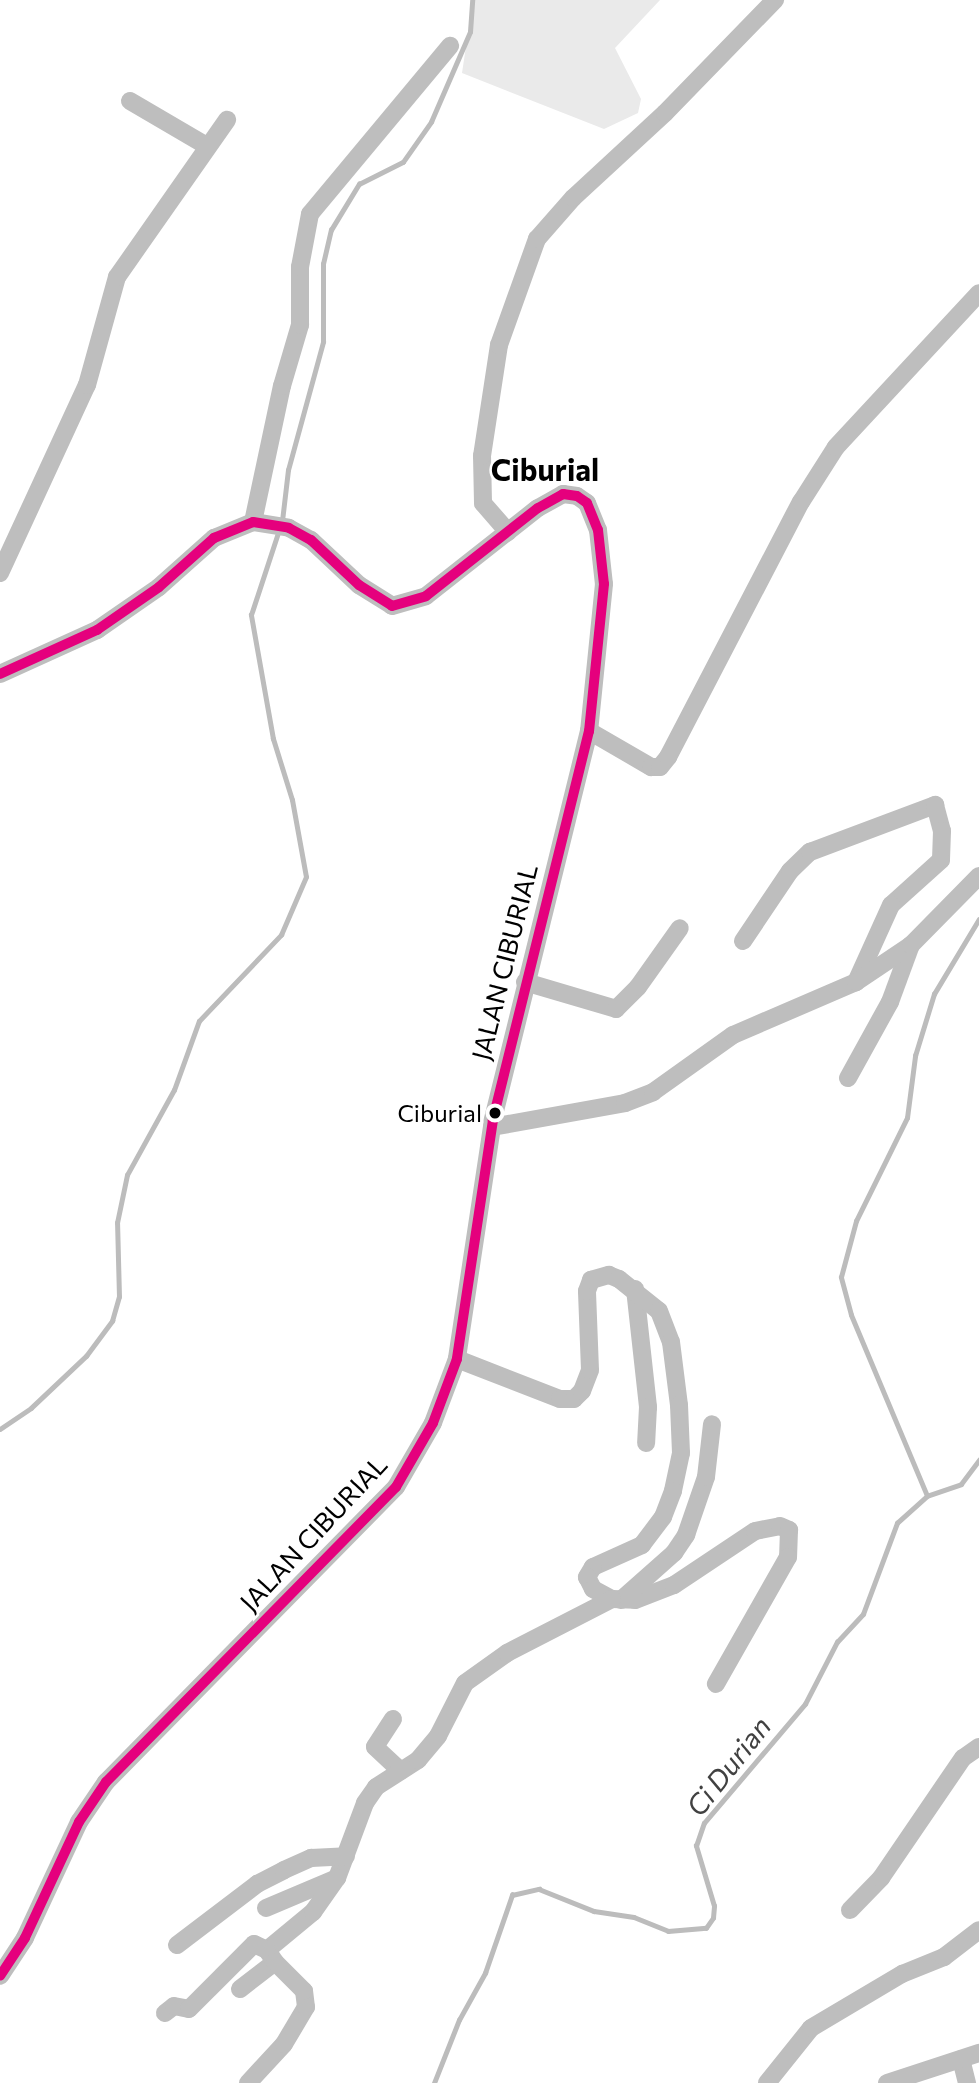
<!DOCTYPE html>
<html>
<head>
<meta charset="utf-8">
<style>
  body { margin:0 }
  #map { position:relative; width:979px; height:2083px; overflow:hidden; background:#fff; font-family:Commissioner,sans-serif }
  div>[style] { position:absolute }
  .green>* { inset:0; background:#eaeaea }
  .stream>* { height:4.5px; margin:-2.25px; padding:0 2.25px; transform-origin:2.25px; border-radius:2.25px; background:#bcbcbc }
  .minor>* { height:18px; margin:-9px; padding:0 9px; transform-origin:9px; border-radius:9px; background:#bebebe }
  .bus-1>* { height:10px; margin:-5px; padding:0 5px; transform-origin:5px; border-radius:5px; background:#e5007d }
  .dots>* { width:19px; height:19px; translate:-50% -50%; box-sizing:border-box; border:4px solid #fff; border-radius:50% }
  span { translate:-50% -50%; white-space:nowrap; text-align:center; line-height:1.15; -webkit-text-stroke:5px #fff; paint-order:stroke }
  .bus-label { font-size:24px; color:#000 }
  .right { translate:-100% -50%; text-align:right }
  .street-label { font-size:26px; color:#000 }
  .water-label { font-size:28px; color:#414141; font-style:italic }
  .quarter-label { font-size:30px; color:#000; font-weight:700 }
</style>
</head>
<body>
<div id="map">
  <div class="green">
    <div style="clip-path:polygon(473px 0,660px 0,615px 48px,641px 99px,638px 113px,604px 129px,462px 73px)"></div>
  </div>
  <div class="stream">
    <div style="left:282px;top:521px;width:51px;rotate:-83.3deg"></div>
    <div style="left:288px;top:470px;width:133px;rotate:-74.7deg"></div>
    <div style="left:323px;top:342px;width:78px;rotate:-90deg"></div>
    <div style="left:323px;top:264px;width:35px;rotate:-77deg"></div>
    <div style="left:331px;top:230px;width:54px;rotate:-58.7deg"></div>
    <div style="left:359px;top:184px;width:49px;rotate:-26.6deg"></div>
    <div style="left:403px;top:162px;width:49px;rotate:-55deg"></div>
    <div style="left:431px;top:122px;width:98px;rotate:-66.6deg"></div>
    <div style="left:470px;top:32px;width:32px;rotate:-86deg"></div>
    <div style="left:0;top:1429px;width:37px;rotate:-34deg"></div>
    <div style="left:31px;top:1408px;width:76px;rotate:-43.4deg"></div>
    <div style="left:86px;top:1356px;width:44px;rotate:-53.4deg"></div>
    <div style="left:112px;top:1321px;width:25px;rotate:-74deg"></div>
    <div style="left:119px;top:1297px;width:74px;rotate:-91.5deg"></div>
    <div style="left:117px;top:1223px;width:49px;rotate:-78.2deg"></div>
    <div style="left:127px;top:1175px;width:97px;rotate:-61.1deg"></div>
    <div style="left:174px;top:1090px;width:73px;rotate:-70.1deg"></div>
    <div style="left:199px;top:1021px;width:119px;rotate:-46.4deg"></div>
    <div style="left:281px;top:935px;width:63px;rotate:-66.7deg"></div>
    <div style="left:306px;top:877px;width:78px;rotate:-100.3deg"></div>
    <div style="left:292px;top:800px;width:64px;rotate:-107.3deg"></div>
    <div style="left:273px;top:739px;width:126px;rotate:-100.1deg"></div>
    <div style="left:251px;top:615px;width:89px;rotate:-71.8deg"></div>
    <div style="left:927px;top:1496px;width:196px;rotate:-112.8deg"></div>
    <div style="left:851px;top:1315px;width:39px;rotate:-105deg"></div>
    <div style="left:841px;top:1277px;width:58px;rotate:-75deg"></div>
    <div style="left:856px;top:1221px;width:115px;rotate:-63.7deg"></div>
    <div style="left:907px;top:1118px;width:63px;rotate:-82.6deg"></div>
    <div style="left:915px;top:1056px;width:65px;rotate:-73deg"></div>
    <div style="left:934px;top:994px;width:87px;rotate:-59deg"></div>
    <div style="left:434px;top:2083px;width:68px;rotate:-68.4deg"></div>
    <div style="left:459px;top:2020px;width:54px;rotate:-61deg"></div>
    <div style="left:485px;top:1973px;width:83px;rotate:-70.9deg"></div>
    <div style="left:512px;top:1895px;width:28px;rotate:-13deg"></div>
    <div style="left:539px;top:1889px;width:59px;rotate:21.8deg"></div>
    <div style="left:594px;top:1911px;width:40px;rotate:8.5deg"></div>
    <div style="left:634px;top:1917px;width:37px;rotate:22deg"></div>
    <div style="left:668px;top:1931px;width:38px;rotate:-5deg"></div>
    <div style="left:706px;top:1928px;width:12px;rotate:-55deg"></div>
    <div style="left:713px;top:1918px;width:12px;rotate:-85deg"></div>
    <div style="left:714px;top:1906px;width:63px;rotate:-106.7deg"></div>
    <div style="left:696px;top:1846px;width:24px;rotate:-71deg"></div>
    <div style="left:704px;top:1823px;width:156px;rotate:-49.7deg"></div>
    <div style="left:805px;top:1704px;width:70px;rotate:-62.7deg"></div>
    <div style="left:837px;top:1642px;width:38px;rotate:-47deg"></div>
    <div style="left:863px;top:1614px;width:97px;rotate:-69.5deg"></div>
    <div style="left:897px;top:1523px;width:40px;rotate:-42deg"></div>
    <div style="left:927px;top:1496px;width:36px;rotate:-19deg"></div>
    <div style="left:961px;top:1484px;width:30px;rotate:-53deg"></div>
  </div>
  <div class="minor">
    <div style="left:130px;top:101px;width:89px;rotate:30.3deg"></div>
    <div style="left:253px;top:522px;width:139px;rotate:-78deg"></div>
    <div style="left:282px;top:386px;width:64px;rotate:-73.6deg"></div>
    <div style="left:300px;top:325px;width:58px;rotate:-90deg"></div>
    <div style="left:300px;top:267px;width:54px;rotate:-79.3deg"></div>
    <div style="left:310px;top:214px;width:219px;rotate:-50.2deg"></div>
    <div style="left:508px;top:532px;width:38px;rotate:-131deg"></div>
    <div style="left:483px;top:503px;width:47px;rotate:-91.2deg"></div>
    <div style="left:482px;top:456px;width:112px;rotate:-81.3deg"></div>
    <div style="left:499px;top:345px;width:113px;rotate:-70.3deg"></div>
    <div style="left:537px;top:239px;width:55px;rotate:-48.7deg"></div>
    <div style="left:573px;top:198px;width:125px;rotate:-42.7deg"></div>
    <div style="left:665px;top:113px;width:158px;rotate:-45.8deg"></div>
    <div style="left:0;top:573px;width:207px;rotate:-65.2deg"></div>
    <div style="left:87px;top:385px;width:112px;rotate:-74.5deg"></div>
    <div style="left:117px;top:277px;width:192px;rotate:-55deg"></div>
    <div style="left:0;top:674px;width:107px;rotate:-24.4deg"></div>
    <div style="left:97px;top:630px;width:75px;rotate:-34.7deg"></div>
    <div style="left:159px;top:587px;width:74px;rotate:-41.7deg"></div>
    <div style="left:214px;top:538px;width:42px;rotate:-22.3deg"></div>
    <div style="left:253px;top:522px;width:36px;rotate:9deg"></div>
    <div style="left:289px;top:528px;width:25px;rotate:29deg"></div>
    <div style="left:311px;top:540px;width:66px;rotate:43.2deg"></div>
    <div style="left:359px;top:585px;width:39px;rotate:32deg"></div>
    <div style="left:392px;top:606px;width:35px;rotate:-16deg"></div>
    <div style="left:426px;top:596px;width:142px;rotate:-38.2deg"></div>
    <div style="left:538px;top:508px;width:29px;rotate:-29deg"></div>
    <div style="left:563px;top:494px;width:14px;rotate:8deg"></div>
    <div style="left:577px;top:496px;width:12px;rotate:35deg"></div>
    <div style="left:587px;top:503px;width:29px;rotate:68deg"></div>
    <div style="left:598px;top:530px;width:54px;rotate:83.7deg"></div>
    <div style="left:604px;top:584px;width:148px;rotate:95.8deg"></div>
    <div style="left:589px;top:731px;width:401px;rotate:103.9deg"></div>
    <div style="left:493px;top:1120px;width:242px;rotate:98.6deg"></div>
    <div style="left:457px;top:1359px;width:68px;rotate:110.6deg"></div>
    <div style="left:433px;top:1423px;width:74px;rotate:120deg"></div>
    <div style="left:396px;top:1487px;width:414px;rotate:134.5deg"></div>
    <div style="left:106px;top:1782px;width:48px;rotate:124deg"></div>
    <div style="left:79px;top:1822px;width:128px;rotate:115deg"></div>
    <div style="left:25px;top:1938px;width:45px;rotate:123.3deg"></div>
    <div style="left:589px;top:731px;width:72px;rotate:30.1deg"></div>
    <div style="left:651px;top:767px;width:9px"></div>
    <div style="left:660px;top:767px;width:13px;rotate:-51deg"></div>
    <div style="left:668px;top:757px;width:288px;rotate:-62.5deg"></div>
    <div style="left:801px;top:502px;width:65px;rotate:-57.5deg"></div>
    <div style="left:836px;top:447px;width:210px;rotate:-47.1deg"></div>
    <div style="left:743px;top:941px;width:84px;rotate:-56.1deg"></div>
    <div style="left:790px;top:871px;width:28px;rotate:-44deg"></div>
    <div style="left:810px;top:852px;width:134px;rotate:-20.6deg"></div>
    <div style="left:935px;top:805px;width:27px;rotate:75deg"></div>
    <div style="left:942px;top:831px;width:29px;rotate:92deg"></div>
    <div style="left:941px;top:860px;width:67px;rotate:138deg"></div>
    <div style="left:891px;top:905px;width:85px;rotate:114.4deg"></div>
    <div style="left:525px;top:982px;width:95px;rotate:16.5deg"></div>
    <div style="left:616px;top:1009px;width:31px;rotate:-45deg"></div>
    <div style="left:638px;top:987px;width:72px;rotate:-54.6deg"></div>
    <div style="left:848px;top:1078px;width:87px;rotate:-61.1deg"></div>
    <div style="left:890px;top:1002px;width:61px;rotate:-69.8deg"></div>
    <div style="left:492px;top:1127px;width:135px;rotate:-10.2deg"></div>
    <div style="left:625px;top:1103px;width:30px;rotate:-21deg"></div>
    <div style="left:653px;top:1092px;width:98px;rotate:-35.5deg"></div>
    <div style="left:733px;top:1035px;width:134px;rotate:-23.3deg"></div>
    <div style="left:856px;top:982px;width:66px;rotate:-33.9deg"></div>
    <div style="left:911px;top:945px;width:97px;rotate:-45.4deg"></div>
    <div style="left:635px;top:1289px;width:119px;rotate:83.7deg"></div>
    <div style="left:648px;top:1407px;width:36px;rotate:93deg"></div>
    <div style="left:457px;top:1359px;width:110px;rotate:21.2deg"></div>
    <div style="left:560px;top:1399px;width:14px"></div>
    <div style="left:574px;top:1399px;width:11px;rotate:-45deg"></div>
    <div style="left:582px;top:1391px;width:22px;rotate:-69deg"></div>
    <div style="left:590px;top:1370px;width:79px;rotate:-92.2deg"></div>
    <div style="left:587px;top:1291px;width:12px;rotate:-70deg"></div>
    <div style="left:591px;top:1280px;width:19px;rotate:-16deg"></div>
    <div style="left:609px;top:1275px;width:11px;rotate:22deg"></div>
    <div style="left:619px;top:1279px;width:51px;rotate:38.7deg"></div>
    <div style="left:659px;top:1311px;width:33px;rotate:69deg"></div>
    <div style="left:671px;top:1342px;width:64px;rotate:82.8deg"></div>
    <div style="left:679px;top:1405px;width:48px;rotate:87.6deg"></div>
    <div style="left:681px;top:1453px;width:39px;rotate:102deg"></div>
    <div style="left:673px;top:1491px;width:28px;rotate:111deg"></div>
    <div style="left:663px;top:1517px;width:35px;rotate:127deg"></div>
    <div style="left:642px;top:1545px;width:54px;rotate:155.8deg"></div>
    <div style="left:593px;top:1567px;width:12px;rotate:121deg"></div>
    <div style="left:587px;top:1577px;width:13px;rotate:63deg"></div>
    <div style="left:593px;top:1589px;width:21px;rotate:28deg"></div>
    <div style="left:612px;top:1599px;width:23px;rotate:2deg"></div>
    <div style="left:635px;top:1600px;width:42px;rotate:-21deg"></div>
    <div style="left:674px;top:1585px;width:97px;rotate:-33.7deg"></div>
    <div style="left:755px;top:1531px;width:25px;rotate:-11deg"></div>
    <div style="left:780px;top:1526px;width:10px;rotate:24deg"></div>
    <div style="left:789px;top:1530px;width:27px;rotate:92deg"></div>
    <div style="left:788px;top:1557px;width:146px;rotate:119.6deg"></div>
    <div style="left:621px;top:1600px;width:71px;rotate:-41.6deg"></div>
    <div style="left:674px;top:1553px;width:22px;rotate:-56deg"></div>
    <div style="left:686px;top:1535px;width:61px;rotate:-71deg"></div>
    <div style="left:706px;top:1477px;width:53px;rotate:-83.5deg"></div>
    <div style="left:393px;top:1719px;width:33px;rotate:123deg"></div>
    <div style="left:375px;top:1747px;width:35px;rotate:43deg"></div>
    <div style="left:266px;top:1908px;width:77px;rotate:-22.9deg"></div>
    <div style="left:337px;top:1878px;width:80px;rotate:-69.5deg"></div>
    <div style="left:365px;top:1803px;width:19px;rotate:-55deg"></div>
    <div style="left:376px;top:1787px;width:50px;rotate:-32.7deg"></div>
    <div style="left:418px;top:1760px;width:31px;rotate:-50deg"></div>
    <div style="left:438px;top:1736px;width:59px;rotate:-63deg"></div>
    <div style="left:465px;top:1683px;width:52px;rotate:-35.5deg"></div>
    <div style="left:507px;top:1653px;width:118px;rotate:-27.2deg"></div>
    <div style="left:850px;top:1910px;width:45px;rotate:-45.9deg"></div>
    <div style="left:881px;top:1878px;width:145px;rotate:-55.7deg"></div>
    <div style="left:963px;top:1758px;width:19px;rotate:-35deg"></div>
    <div style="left:177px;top:1945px;width:101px;rotate:-37.3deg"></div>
    <div style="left:257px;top:1884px;width:30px;rotate:-27deg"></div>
    <div style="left:284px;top:1870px;width:30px;rotate:-24deg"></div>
    <div style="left:311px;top:1858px;width:35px;rotate:-3deg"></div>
    <div style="left:240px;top:1989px;width:44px;rotate:-37.6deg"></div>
    <div style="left:275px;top:1962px;width:14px;rotate:-124deg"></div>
    <div style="left:267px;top:1950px;width:60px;rotate:-39.6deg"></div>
    <div style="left:313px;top:1912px;width:42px;rotate:-54.8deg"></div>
    <div style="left:165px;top:2013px;width:11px;rotate:-38deg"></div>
    <div style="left:174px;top:2006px;width:15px;rotate:11deg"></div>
    <div style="left:189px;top:2009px;width:92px;rotate:-45deg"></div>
    <div style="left:254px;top:1944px;width:14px;rotate:25deg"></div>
    <div style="left:961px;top:2059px;width:25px;rotate:76deg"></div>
    <div style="left:248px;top:2083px;width:53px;rotate:-47.3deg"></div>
    <div style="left:284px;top:2044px;width:43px;rotate:-59.3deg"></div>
    <div style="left:306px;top:2007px;width:16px;rotate:-97deg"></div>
    <div style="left:304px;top:1991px;width:41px;rotate:-135deg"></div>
    <div style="left:767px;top:2083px;width:70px;rotate:-51.3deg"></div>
    <div style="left:811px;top:2028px;width:106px;rotate:-30.7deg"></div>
    <div style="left:902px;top:1974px;width:45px;rotate:-22deg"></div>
    <div style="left:944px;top:1957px;width:44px;rotate:-37.6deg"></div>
    <div style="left:887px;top:2083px;width:97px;rotate:-18.1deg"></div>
  </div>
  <div class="bus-1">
    <div style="left:0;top:674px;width:107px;rotate:-24.4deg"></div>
    <div style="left:97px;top:630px;width:75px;rotate:-34.7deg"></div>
    <div style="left:159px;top:587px;width:74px;rotate:-41.7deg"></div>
    <div style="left:214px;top:538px;width:42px;rotate:-22.3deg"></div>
    <div style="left:253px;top:522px;width:36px;rotate:9deg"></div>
    <div style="left:289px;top:528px;width:25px;rotate:29deg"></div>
    <div style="left:311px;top:540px;width:66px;rotate:43.2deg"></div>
    <div style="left:359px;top:585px;width:39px;rotate:32deg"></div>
    <div style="left:392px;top:606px;width:35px;rotate:-16deg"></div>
    <div style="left:426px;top:596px;width:142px;rotate:-38.2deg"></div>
    <div style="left:538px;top:508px;width:29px;rotate:-29deg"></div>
    <div style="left:563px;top:494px;width:14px;rotate:8deg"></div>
    <div style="left:577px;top:496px;width:12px;rotate:35deg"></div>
    <div style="left:587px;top:503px;width:29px;rotate:68deg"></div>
    <div style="left:598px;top:530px;width:54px;rotate:83.7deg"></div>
    <div style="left:604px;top:584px;width:148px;rotate:95.8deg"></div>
    <div style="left:589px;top:731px;width:401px;rotate:103.9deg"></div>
    <div style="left:493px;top:1120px;width:242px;rotate:98.6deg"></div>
    <div style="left:457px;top:1359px;width:68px;rotate:110.6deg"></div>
    <div style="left:433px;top:1423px;width:74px;rotate:120deg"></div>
    <div style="left:396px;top:1487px;width:414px;rotate:134.5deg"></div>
    <div style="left:106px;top:1782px;width:48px;rotate:124deg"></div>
    <div style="left:79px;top:1822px;width:128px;rotate:115deg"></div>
    <div style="left:25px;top:1938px;width:45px;rotate:123.3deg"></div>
  </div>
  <div class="dots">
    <div style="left:495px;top:1113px;background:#000"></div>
  </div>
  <div class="bus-label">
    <span class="right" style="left:482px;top:1113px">Ciburial</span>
  </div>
  <div class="street-label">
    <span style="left:504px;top:962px;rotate:-76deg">JALAN CIBURIAL</span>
    <span style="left:313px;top:1533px;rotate:-47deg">JALAN CIBURIAL</span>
  </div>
  <div class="water-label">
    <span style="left:728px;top:1766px;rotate:-52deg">Ci Durian</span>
  </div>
  <div class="quarter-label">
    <span style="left:545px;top:469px">Ciburial</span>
  </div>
</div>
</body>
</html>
